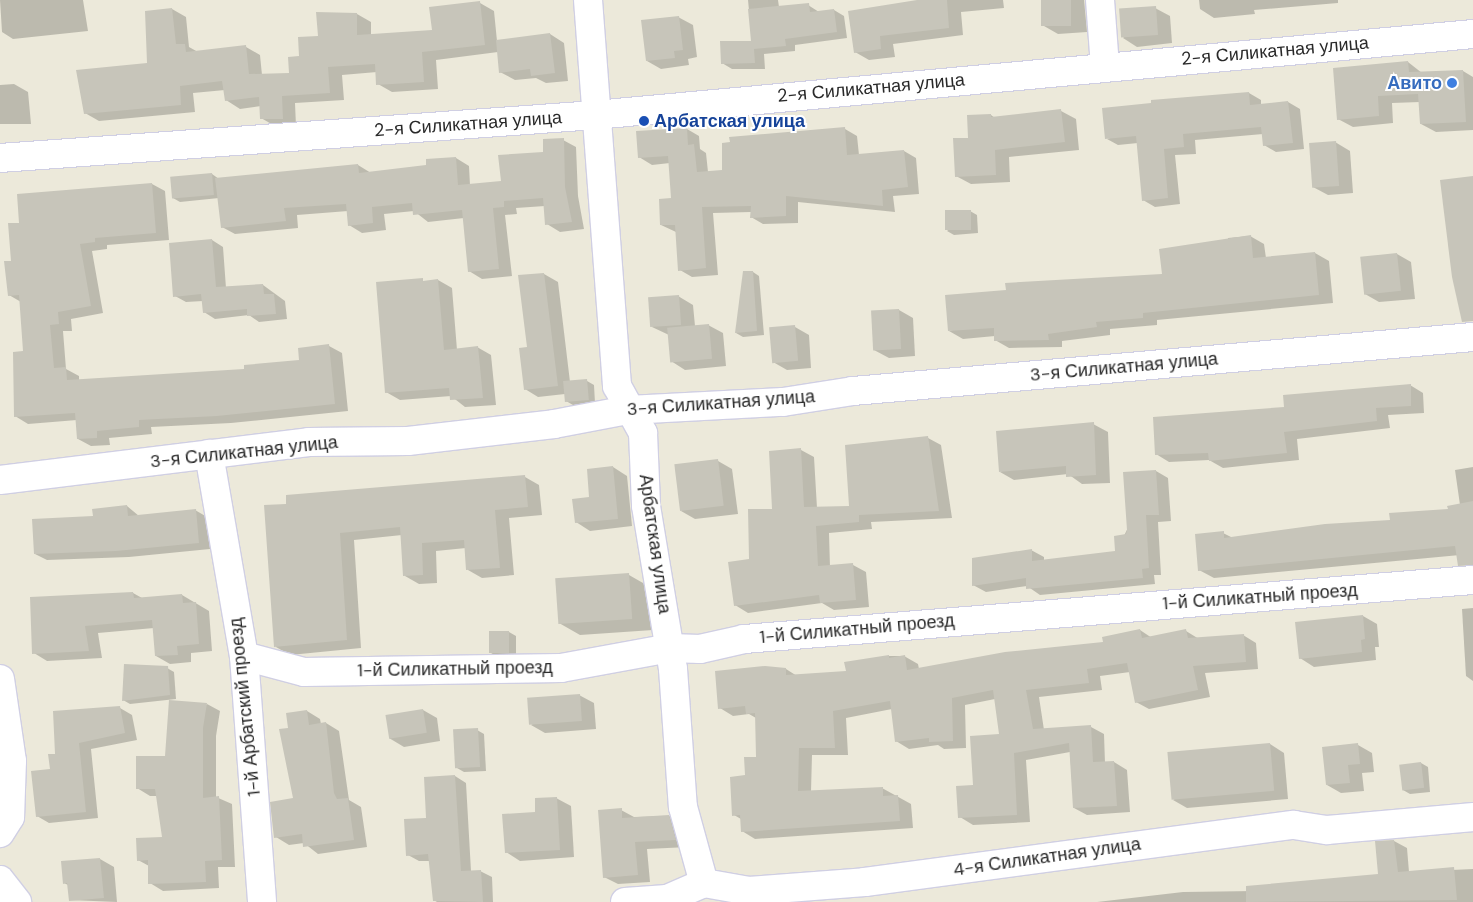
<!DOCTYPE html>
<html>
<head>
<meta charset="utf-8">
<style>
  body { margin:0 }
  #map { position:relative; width:1473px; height:902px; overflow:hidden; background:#ece9da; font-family:"DM Sans",sans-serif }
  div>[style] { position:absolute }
  .shadow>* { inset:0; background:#0003 }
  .building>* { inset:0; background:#c7c5ba; transform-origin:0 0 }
  .roads { filter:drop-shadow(1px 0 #d0cfe3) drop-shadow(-1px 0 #d0cfe3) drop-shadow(0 1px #d0cfe3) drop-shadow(0 -1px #d0cfe3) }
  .minor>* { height:28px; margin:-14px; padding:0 14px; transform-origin:14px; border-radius:14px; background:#fff }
  .tertiary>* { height:28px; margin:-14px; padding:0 14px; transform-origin:14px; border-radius:14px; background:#fff }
  .dots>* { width:14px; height:14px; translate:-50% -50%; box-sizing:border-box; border:2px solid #fff; border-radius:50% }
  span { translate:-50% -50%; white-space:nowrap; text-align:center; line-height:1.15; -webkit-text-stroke:4px #fff; paint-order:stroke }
  .street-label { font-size:18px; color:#292929 }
  .shop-label { font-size:18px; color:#366cbe; font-weight:700 }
  .right { translate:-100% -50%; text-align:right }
  .transit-label { font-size:18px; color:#164399; font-weight:700 }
  .left { translate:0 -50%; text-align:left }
</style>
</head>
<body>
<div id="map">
  <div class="shadow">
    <div style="clip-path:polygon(0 0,86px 0,83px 0,88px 31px,13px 39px,2px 32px)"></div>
    <div style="clip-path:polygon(748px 0,778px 0,779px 7px,808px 5px,819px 12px,834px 10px,844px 16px,847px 38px,795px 45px,795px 51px,764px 54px,765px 69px,732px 69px,722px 63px,752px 42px)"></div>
    <div style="clip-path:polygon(918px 0,1003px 0,1004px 8px,961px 12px,963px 35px,893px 44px,895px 57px,869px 60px,855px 52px)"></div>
    <div style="clip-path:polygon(1042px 0,1084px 0,1087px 32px,1058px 34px,1044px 26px)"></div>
    <div style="clip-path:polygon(1199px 0,1338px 0,1338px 3px,1254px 10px,1255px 14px,1214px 18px,1200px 9px)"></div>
    <div style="clip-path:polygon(480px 3px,494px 11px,497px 41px,550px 34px,564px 43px,568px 81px,546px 83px,536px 78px,515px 80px,500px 72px,498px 52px,436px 60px,438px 89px,392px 92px,378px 84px,377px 72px,342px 75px,344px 100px,295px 103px,296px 126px,275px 126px,261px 118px,261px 106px,240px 109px,226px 100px,225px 90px,193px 93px,195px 112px,99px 121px,85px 113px,149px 64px,172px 9px,186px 17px,189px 47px,198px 52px,246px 47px,260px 55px,262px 75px,290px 74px,319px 37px,357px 14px,371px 22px,371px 35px,433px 31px)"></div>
    <div style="clip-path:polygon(1155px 8px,1170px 16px,1172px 43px,1137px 47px,1123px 38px)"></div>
    <div style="clip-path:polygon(678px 17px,693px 25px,697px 57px,688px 59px,689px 65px,661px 69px,647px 61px)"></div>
    <div style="clip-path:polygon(1408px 62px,1422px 73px,1463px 71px,1473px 77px,1473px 130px,1436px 132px,1421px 124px,1420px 102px,1392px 103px,1393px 123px,1353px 127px,1338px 119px)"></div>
    <div style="clip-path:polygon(14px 84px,28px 92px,31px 124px,0 124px,0 85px)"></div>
    <div style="clip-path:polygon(1249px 93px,1261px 100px,1261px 105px,1288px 102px,1300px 109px,1304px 149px,1276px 152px,1264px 145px,1263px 134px,1195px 140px,1196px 154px,1175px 155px,1180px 204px,1155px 207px,1143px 200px,1138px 143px,1118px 145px,1107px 139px)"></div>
    <div style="clip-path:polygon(1061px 111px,1076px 119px,1079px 150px,1009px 157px,1010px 182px,971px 184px,956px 176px,969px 139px,991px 115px,995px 118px)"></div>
    <div style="clip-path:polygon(687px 129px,699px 136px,700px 149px,706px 153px,708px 172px,723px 171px,845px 129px,857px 136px,859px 155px,904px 151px,916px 158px,919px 194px,893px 196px,895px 212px,798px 202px,798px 223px,763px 224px,751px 217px,751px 212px,713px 213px,718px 275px,692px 277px,680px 270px,676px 232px,661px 225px,672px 199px,670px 163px,652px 165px,639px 157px)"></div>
    <div style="clip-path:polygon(563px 140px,576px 147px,578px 196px,584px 229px,560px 232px,547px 224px,545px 206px,516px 208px,517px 214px,505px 215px,512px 276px,482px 279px,469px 271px,464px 218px,428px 222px,414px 211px,384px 214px,386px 230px,362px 233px,349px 225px,348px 211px,297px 215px,298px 228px,235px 234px,222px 227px,219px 198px,180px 202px,173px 198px,212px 174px,219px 179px,358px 165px,371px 173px,428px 166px,456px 158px,469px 166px,470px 185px,502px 182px)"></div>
    <div style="clip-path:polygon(1335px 142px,1350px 151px,1353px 193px,1328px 195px,1313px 187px)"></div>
    <div style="clip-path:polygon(152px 184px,165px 191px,169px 240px,107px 245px,107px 249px,92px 251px,103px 313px,71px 319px,72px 331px,63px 331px,66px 369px,79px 376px,79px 381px,245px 370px,300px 361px,329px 346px,342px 353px,348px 411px,231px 423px,151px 427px,152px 434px,109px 438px,110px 445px,91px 446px,78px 439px,77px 420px,28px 424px,15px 416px,25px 352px,21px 302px,9px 295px,20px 224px)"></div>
    <div style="clip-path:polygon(970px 211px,977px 215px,978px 233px,954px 235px,947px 231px)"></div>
    <div style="clip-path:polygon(1250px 236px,1264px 244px,1266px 258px,1315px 253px,1329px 261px,1333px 303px,1157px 320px,1157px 325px,1110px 329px,1110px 335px,1062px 341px,1062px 347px,1009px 348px,995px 340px,995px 336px,963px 339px,949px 331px,1163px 275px,1228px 242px,1228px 238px)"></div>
    <div style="clip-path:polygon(212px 240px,223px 247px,226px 288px,263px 285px,285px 301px,287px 319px,259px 322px,249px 315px,215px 319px,204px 312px,203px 301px,186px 302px,175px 296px)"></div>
    <div style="clip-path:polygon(1397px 254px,1411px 262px,1415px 299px,1379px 302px,1365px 294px)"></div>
    <div style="clip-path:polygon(753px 272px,759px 276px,764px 335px,743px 337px,736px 333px)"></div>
    <div style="clip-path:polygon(544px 274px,558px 282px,570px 382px,587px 381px,594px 385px,595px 403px,573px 405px,566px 401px,565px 394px,538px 397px,525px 389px)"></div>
    <div style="clip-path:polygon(438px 280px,452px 288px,457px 350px,477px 347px,491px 355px,496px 405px,465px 407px,451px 396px,400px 400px,386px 392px)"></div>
    <div style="clip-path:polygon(678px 296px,693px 305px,695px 326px,708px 325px,723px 333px,726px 366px,685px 370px,671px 361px,669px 335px,652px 327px)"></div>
    <div style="clip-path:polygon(899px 310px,913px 318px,915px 356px,889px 358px,874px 350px)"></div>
    <div style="clip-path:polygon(795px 327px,809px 335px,811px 368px,787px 370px,773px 362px)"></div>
    <div style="clip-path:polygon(1410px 385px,1423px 393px,1424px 413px,1388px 415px,1390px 428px,1297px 439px,1299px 460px,1223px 468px,1209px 460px,1169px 462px,1156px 454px,1285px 408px)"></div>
    <div style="clip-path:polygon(1093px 424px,1108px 432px,1110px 483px,1082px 484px,1068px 474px,1014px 480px,1000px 472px)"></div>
    <div style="clip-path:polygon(928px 438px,941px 445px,952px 518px,871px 522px,872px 529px,829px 533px,830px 567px,853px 565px,866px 572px,869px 607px,834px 610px,822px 603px,748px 613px,735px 605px,750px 560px,801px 450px,814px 457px,817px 508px,851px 507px)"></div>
    <div style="clip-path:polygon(718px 461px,732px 469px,738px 514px,695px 519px,681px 511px)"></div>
    <div style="clip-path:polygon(613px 467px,627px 476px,632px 526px,590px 531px,576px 522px)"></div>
    <div style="clip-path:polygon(1473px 467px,1473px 561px,1460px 555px,1214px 578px,1199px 570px,1223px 533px,1233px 538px,1391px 521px,1449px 510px,1460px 505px,1455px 470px)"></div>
    <div style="clip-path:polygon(1156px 471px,1168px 478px,1171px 521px,1158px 522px,1161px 575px,1154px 575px,1155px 584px,1040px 595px,1027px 586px,986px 592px,973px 585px,1031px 550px,1044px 557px,1044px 561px,1116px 552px)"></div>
    <div style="clip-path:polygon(525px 477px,539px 485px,542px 515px,509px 518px,514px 575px,482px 578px,468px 570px,466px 548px,436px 551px,437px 583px,419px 584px,405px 576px,402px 535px,354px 540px,361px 648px,290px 655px,276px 647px,288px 505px)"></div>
    <div style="clip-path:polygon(127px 506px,139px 516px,195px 510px,207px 517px,210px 549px,129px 557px,47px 560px,35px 554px,94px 517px)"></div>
    <div style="clip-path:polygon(629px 575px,650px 587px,653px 630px,580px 635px,559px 623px)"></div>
    <div style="clip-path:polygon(133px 593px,142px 598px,182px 595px,209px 611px,212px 651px,191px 653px,191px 662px,170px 664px,156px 656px,154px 628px,98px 633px,102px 658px,47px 661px,34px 653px)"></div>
    <div style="clip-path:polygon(1473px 608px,1473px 681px,1466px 676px,1462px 609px)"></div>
    <div style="clip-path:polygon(1363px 616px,1377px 624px,1379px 647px,1375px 647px,1376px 660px,1314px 667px,1300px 658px)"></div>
    <div style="clip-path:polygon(1140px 630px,1152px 638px,1186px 631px,1199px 639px,1243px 635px,1256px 643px,1258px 669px,1205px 673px,1210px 697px,1149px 709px,1136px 702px,1130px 672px,1100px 676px,1102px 690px,1039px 697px,1044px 730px,1091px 727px,1104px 734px,1105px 763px,1114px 762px,1127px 770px,1130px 812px,1087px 815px,1074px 808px,1070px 752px,1026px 760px,1030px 822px,973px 825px,960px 817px,1001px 735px,995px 699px,965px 705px,966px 748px,944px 749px,938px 745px,909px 749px,896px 741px,892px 709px,846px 718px,848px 755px,812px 755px,811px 792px,882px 788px,911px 804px,913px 828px,755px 839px,742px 831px,741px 819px,734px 815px,746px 776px,757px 758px,756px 718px,749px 714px,733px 716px,720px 708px,786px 669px,797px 676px,847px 672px,889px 656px,904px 656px,918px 664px,919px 669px,1104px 643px)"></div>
    <div style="clip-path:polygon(509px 632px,516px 636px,516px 656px,498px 657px,491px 653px)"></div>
    <div style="clip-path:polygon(167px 668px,174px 672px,176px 699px,130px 704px,123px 700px)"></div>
    <div style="clip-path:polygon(579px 695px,594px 703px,596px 729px,545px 733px,531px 725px)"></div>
    <div style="clip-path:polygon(207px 704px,220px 711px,216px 736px,216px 797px,232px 804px,235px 867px,218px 867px,219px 888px,163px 891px,150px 883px,149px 866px,138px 860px,164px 838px,158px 796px,150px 796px,137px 788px,167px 757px)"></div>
    <div style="clip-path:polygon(120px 708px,132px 715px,137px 740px,91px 749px,98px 818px,49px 823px,37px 816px,56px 755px)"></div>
    <div style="clip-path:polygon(423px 710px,437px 718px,440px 741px,404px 747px,389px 738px)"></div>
    <div style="clip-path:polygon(307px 711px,320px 719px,321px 724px,326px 723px,339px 731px,349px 800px,361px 807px,367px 847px,318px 854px,304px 843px,289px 845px,276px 837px,295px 800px,289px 729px)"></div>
    <div style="clip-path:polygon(477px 730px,484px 734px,486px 771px,464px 772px,457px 768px)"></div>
    <div style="clip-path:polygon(1270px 744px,1284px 753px,1288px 799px,1187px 808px,1173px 800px)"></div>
    <div style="clip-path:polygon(1358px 745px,1372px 753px,1374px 772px,1362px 773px,1364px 791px,1341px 793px,1327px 785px)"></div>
    <div style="clip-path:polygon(1421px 763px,1428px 767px,1430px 792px,1410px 794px,1403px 790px)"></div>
    <div style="clip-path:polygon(455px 776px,466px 783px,471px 871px,480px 871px,492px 877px,493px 902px,437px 902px,434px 900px,430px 861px,419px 861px,408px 855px)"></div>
    <div style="clip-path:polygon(556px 798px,571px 806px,574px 857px,520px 861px,506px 852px,537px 813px)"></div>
    <div style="clip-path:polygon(621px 810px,634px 817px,669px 816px,682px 824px,688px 847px,647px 849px,650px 882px,618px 884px,604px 877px)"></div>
    <div style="clip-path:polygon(1394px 841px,1407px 848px,1409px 872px,1473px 869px,1473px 902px,1097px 902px,1183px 892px,1255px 891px,1379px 875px)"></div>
    <div style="clip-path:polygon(100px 859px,114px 867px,117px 902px,70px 900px,68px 885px,64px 883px)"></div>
  </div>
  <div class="building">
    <div style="clip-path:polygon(917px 0,947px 0,949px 28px,880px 36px,881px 49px,854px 53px,848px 11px)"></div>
    <div style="left:1041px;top:0;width:30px;height:26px"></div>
    <div style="clip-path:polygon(480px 1px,485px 45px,422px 52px,424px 82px,376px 85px,375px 64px,328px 67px,330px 93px,282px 96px,283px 119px,260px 119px,259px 97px,225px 101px,222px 81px,180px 86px,181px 105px,84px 114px,76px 70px,147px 63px,145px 11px,172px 8px,176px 44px,185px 44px,186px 52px,246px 45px,249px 74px,289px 73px,288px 57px,299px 56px,298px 37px,318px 36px,316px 12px,357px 13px,357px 35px,432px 30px,429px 7px)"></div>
    <div style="clip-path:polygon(809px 3px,810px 12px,834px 9px,837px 32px,785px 39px,786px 46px,754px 49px,755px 63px,721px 64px,720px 41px,751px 41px,748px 9px)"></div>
    <div style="left:1156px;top:6px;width:29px;height:37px;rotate:86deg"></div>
    <div style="clip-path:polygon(679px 16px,683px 50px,674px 51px,675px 58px,646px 61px,641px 20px)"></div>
    <div style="clip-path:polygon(550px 33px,555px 73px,531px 76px,530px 69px,499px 73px,496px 40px)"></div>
    <div style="clip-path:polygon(1408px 61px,1409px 72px,1463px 70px,1466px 122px,1420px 124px,1418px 94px,1378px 96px,1379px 116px,1337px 120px,1333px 68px)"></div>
    <div style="clip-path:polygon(1249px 92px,1250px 105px,1288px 101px,1293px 143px,1263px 146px,1261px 127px,1183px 134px,1184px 147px,1164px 149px,1168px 198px,1142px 201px,1136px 136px,1105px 139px,1102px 108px,1151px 103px,1151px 100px)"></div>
    <div style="clip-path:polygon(1061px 109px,1065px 142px,995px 150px,996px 175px,955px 177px,953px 138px,968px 138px,967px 115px,991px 114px,991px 117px)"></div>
    <div style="clip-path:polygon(845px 127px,847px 155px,904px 150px,908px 187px,882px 190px,883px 206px,786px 196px,786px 216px,750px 218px,751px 206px,702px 207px,706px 268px,678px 271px,675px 225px,660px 225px,659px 199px,671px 198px,668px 156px,638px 158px,636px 131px,687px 128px,688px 145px,694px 144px,697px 172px,722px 170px,722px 143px,730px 142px,729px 137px)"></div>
    <div style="clip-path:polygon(564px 138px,565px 187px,572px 222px,545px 225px,543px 198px,504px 201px,504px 207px,493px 208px,499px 269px,468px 272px,462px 210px,413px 215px,412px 203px,372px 207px,373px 223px,348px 226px,346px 204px,284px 208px,286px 221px,221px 228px,215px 178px,358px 164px,359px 173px,426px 165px,426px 159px,456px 157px,458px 185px,501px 181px,498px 155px,543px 152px,543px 139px)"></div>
    <div style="left:1336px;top:141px;width:45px;height:27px;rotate:86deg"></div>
    <div style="left:212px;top:173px;width:22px;height:42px;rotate:85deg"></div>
    <div style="clip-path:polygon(1473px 176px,1473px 321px,1462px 322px,1452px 277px,1440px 180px)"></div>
    <div style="clip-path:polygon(152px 183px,156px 233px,95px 238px,95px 242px,80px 244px,91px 306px,58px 312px,59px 324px,50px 325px,54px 368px,66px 367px,67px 380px,244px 369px,244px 365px,299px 360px,298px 348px,329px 344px,335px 404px,217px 416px,139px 420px,139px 427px,97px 431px,97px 438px,77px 439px,75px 413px,14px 417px,13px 352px,23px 351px,19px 295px,8px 296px,4px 261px,11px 261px,8px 223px,19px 223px,17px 194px)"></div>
    <div style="left:971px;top:210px;width:20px;height:26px;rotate:90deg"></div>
    <div style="clip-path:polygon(1251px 235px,1253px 258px,1315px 252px,1319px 295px,1143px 313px,1143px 318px,1096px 322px,1097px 327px,1048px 334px,1049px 340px,994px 341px,994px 328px,948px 331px,945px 295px,1006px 290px,1005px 283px,1162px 274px,1159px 249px)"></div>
    <div style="clip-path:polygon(212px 239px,216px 287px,263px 284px,264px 294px,274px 294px,276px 314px,247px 316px,247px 309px,203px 313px,201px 294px,173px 297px,169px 243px)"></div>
    <div style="left:1397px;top:253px;width:38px;height:37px;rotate:84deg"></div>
    <div style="clip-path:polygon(743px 271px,753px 271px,757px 331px,735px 333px)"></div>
    <div style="clip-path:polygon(544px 273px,558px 386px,524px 390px,519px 348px,527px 347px,518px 275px)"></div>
    <div style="clip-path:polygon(423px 278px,423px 281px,438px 279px,444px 350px,478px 346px,483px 398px,450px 400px,449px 388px,385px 393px,376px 282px)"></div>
    <div style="left:679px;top:295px;width:30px;height:31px;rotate:86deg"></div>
    <div style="left:899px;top:309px;width:40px;height:28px;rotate:87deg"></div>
    <div style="left:709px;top:324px;width:35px;height:42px;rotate:85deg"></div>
    <div style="left:795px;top:325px;width:36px;height:26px;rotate:85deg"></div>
    <div style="left:587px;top:379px;width:21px;height:24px;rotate:85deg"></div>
    <div style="clip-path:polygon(1411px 384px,1411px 406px,1376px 408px,1377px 421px,1284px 432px,1287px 453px,1209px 461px,1208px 453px,1155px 455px,1153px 417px,1284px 407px,1283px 395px)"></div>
    <div style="clip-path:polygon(1094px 422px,1096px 475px,1066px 477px,1066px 466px,999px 472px,996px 431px)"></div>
    <div style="clip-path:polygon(928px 436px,939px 511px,859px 515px,859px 522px,816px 526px,818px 566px,853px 563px,856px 600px,820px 603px,819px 595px,734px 606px,728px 562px,749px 559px,748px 509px,772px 509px,769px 451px,801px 448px,804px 507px,849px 506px,845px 445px)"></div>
    <div style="left:718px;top:459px;width:47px;height:44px;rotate:83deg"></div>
    <div style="clip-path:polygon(613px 466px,618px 519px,575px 523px,572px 499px,589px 497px,587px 469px)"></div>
    <div style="clip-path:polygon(1156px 470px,1159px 515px,1146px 515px,1149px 568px,1142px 569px,1143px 578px,1026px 589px,1026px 578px,972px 586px,972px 558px,1032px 549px,1032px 561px,1115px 551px,1114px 536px,1126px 534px,1127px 530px,1123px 472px)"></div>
    <div style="clip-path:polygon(525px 475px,528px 507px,495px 510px,500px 568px,466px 570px,464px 540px,422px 543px,423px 575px,403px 576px,400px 527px,340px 533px,347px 640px,274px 647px,264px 505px,286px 504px,286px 495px)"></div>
    <div style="clip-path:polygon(1473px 501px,1473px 565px,1458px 566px,1455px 546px,1198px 571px,1195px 534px,1224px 531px,1224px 538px,1325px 524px,1390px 520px,1389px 513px,1448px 509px,1447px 506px)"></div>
    <div style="clip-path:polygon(127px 505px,128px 516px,196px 509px,199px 543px,116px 551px,34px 554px,32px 519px,93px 516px,92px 509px)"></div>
    <div style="left:629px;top:573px;width:46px;height:74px;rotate:86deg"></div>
    <div style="clip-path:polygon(133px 592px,134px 598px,182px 594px,183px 603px,196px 602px,199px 644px,177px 646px,178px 655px,155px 656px,152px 620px,85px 626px,89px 651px,32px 654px,30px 597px)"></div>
    <div style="clip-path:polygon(1363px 615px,1365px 639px,1361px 640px,1362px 652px,1299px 659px,1295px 622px)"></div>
    <div style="clip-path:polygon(1140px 629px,1142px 638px,1186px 629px,1188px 638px,1244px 634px,1246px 662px,1193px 666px,1198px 690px,1135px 703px,1127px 663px,1087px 669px,1089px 683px,1026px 690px,1033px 729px,1091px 725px,1093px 762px,1114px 761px,1117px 806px,1073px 808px,1069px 743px,1014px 753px,1017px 815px,958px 818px,956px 786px,973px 785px,970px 736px,999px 734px,993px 690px,952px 698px,953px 741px,929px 742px,929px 738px,895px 742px,890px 701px,833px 711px,835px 748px,799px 748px,798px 791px,883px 787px,883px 796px,898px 795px,900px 821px,741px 832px,740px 815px,732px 816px,730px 777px,745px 775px,744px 757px,756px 757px,755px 713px,746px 714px,745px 706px,718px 709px,715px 671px,765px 666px,786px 668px,786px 675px,846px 671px,844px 662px,889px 655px,889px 658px,905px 655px,907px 670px,1005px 652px,1103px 642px,1102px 637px)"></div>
    <div style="left:489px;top:631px;width:20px;height:22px"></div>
    <div style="clip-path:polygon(124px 664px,168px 666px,170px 695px,122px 701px)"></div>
    <div style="left:580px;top:694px;width:27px;height:53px;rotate:86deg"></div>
    <div style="clip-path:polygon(169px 700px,207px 703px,203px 728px,203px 798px,219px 796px,222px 860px,205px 861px,206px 882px,148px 884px,148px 860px,137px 861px,136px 838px,162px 837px,155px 789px,136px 789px,136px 756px,165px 756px)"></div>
    <div style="clip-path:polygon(120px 706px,125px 733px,79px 743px,86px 812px,36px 817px,31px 771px,50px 769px,48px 754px,55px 754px,53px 711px)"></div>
    <div style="left:423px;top:709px;width:24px;height:38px;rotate:81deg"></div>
    <div style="clip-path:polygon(307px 710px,309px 725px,326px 722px,334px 793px,337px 799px,348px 798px,354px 840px,303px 847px,302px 834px,274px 838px,270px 802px,293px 798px,279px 729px,288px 728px,286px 713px)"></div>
    <div style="left:478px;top:728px;width:39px;height:25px;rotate:87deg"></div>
    <div style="left:1270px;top:743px;width:48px;height:103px;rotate:85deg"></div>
    <div style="clip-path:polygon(1358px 743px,1360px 764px,1348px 765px,1350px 783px,1326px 785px,1322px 747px)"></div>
    <div style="left:1421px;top:762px;width:26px;height:22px;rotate:83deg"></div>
    <div style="clip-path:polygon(455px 775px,461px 871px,481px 870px,483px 902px,433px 901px,428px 854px,406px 856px,404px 819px,426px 818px,424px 777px)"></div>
    <div style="clip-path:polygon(557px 797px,560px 850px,505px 853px,502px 814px,535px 812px,535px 798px)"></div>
    <div style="clip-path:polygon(622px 808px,622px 818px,669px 815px,676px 840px,635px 842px,638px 875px,603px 878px,598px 810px)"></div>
    <div style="clip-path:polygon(1394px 840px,1398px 872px,1454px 867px,1457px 900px,1246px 902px,1246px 886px,1378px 874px,1375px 841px)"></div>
    <div style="clip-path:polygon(100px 858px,104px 898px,69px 901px,67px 883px,63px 884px,61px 861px)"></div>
  </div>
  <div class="roads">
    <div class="minor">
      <div style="left:588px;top:0;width:387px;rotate:85.7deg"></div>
      <div style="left:617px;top:386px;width:54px;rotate:61deg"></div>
      <div style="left:643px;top:433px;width:73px;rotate:87.6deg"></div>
      <div style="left:646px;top:506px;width:165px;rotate:80.6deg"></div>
      <div style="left:673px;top:669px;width:138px;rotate:85.9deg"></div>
      <div style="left:683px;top:807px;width:79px;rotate:74.6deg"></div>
      <div style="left:1100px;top:0;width:66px;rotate:85.7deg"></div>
      <div style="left:209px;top:454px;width:205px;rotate:80.2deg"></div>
      <div style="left:244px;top:656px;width:247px;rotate:85.8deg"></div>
      <div style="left:0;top:480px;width:311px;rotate:-7deg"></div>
      <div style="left:309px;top:442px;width:99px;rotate:-0.6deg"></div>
      <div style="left:408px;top:441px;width:147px;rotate:-6.6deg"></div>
      <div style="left:554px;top:424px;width:75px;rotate:-10.7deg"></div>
      <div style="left:628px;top:410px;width:155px;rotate:-3deg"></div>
      <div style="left:783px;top:402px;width:71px;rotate:-8.9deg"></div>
      <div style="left:853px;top:391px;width:622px;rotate:-4.98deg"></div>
      <div style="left:244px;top:656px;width:62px;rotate:14.9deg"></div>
      <div style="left:304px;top:672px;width:257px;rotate:-0.9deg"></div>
      <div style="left:561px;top:668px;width:111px;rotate:-10.4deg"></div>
      <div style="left:670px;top:648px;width:30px;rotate:2deg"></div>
      <div style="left:700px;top:649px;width:45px;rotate:-12.8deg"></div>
      <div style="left:744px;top:639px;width:731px;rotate:-4.63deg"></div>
      <div style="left:0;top:679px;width:83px;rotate:81.7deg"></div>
      <div style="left:12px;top:761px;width:56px;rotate:92deg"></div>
      <div style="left:10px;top:817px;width:19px;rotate:122deg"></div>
      <div style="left:0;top:880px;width:28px;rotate:52deg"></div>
      <div style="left:625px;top:902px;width:42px;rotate:-4.1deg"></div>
      <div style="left:667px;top:899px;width:40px;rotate:-23.4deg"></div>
      <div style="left:704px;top:883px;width:46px;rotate:10.1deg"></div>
      <div style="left:749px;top:891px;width:116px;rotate:-4.4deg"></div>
      <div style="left:865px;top:882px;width:433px;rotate:-7.6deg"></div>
      <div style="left:1294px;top:825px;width:33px;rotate:9deg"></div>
      <div style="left:1327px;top:830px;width:147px;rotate:-5.1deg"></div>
    </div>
    <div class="tertiary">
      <div style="left:0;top:158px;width:597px;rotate:-4.13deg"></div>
      <div style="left:595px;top:115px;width:882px;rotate:-5.27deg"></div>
    </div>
  </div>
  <div class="dots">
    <div style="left:1452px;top:83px;background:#3f7fe0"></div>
    <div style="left:644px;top:121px;background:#1a4fb4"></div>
  </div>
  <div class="street-label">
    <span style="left:1275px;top:51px;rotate:-5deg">2-я Силикатная улица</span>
    <span style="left:871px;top:88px;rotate:-5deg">2-я Силикатная улица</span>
    <span style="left:468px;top:124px;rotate:-4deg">2-я Силикатная улица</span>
    <span style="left:1124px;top:367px;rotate:-5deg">3-я Силикатная улица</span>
    <span style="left:721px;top:403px;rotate:-4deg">3-я Силикатная улица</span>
    <span style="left:244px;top:452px;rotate:-6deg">3-я Силикатная улица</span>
    <span style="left:655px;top:544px;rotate:82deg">Арбатская улица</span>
    <span style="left:1260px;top:597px;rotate:-4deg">1-й Силикатный проезд</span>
    <span style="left:857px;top:629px;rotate:-5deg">1-й Силикатный проезд</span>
    <span style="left:455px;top:669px;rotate:-1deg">1-й Силикатный проезд</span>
    <span style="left:245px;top:707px;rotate:-96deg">1-й Арбатский проезд</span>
    <span style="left:1047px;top:857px;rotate:-8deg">4-я Силикатная улица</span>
  </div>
  <div class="shop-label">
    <span class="right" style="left:1442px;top:83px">Авито</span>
  </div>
  <div class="transit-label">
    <span class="left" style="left:654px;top:121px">Арбатская улица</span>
  </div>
</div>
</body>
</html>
